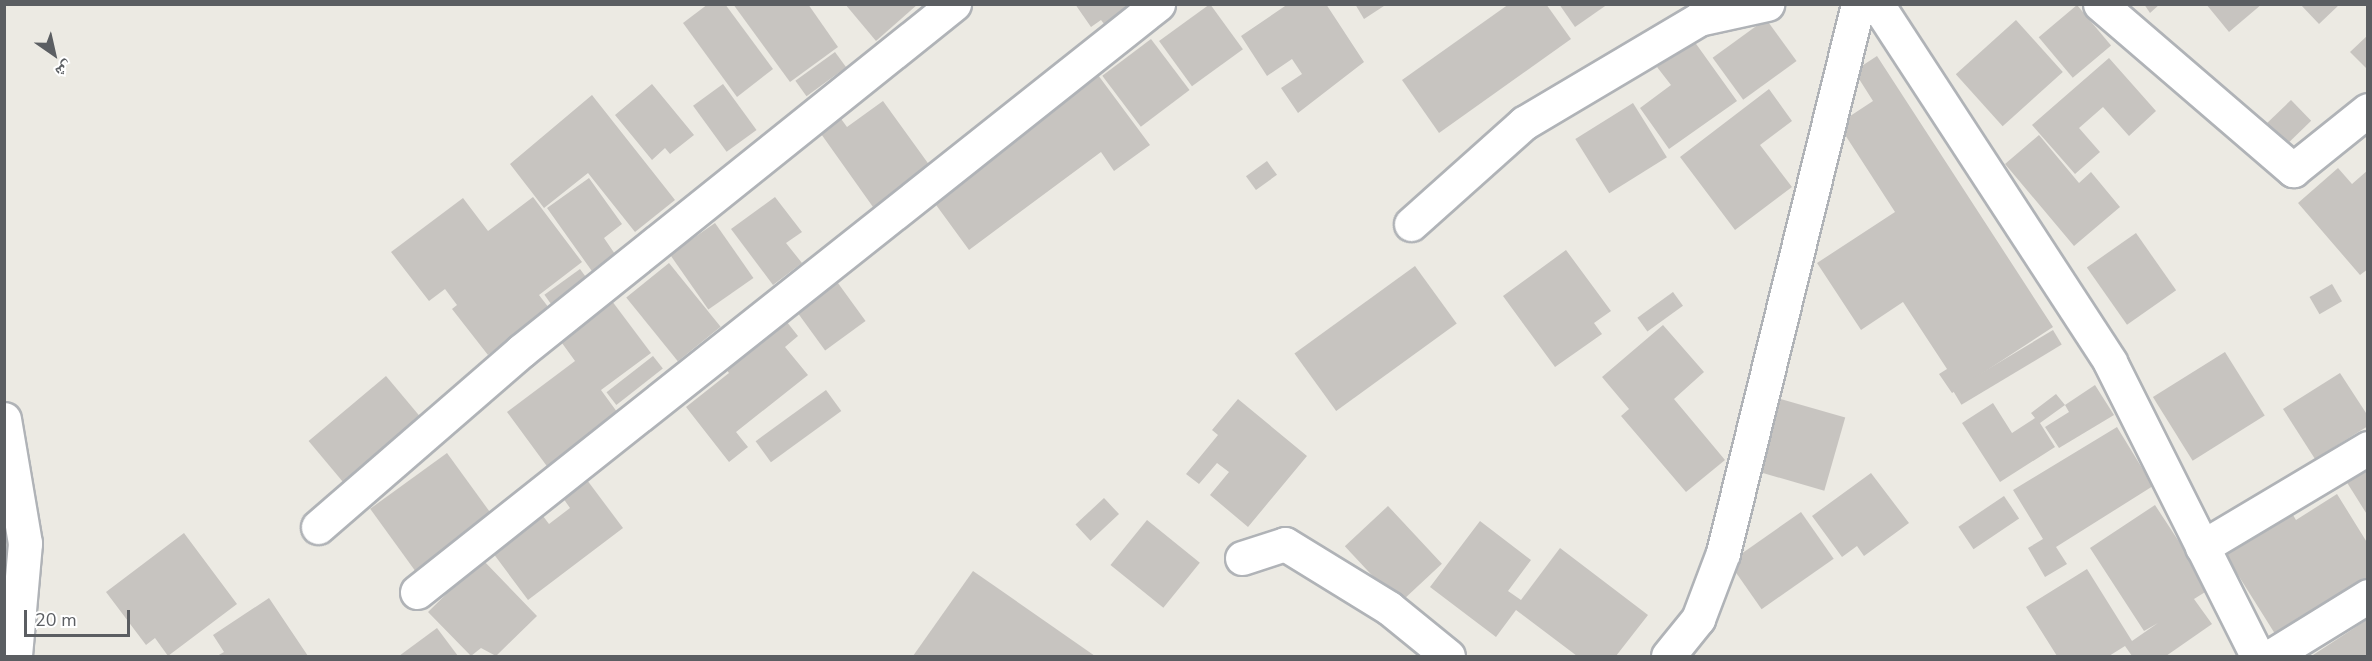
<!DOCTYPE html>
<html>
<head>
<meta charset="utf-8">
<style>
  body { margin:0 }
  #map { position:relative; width:2372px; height:661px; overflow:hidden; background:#eceae3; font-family:"Nunito Sans","Noto Naskh Arabic",sans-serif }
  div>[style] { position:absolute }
  .building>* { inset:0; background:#c7c4c0; transform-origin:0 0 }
  .roads { filter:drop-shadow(2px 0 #b0b3b7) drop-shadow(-2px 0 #b0b3b7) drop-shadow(0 2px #b0b3b7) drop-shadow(0 -2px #b0b3b7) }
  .street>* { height:33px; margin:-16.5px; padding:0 16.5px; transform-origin:16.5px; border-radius:16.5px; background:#fff }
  span { translate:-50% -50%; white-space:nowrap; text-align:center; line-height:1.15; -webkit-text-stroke:4.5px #fff; paint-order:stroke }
  .frame { position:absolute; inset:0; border:6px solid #5b5e62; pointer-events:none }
  .north { position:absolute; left:24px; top:24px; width:60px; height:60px; -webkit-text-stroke:4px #fff; paint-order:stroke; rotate:146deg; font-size:16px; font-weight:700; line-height:24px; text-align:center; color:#5b5e62 }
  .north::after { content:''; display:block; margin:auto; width:21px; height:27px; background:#5b5e62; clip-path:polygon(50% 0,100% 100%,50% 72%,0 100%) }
  .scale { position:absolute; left:24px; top:610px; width:106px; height:27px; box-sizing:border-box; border:3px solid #5b5e62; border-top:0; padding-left:8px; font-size:18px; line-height:21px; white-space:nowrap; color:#5b5e62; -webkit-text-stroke:4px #fff; paint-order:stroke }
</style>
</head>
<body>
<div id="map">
  <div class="building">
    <div style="clip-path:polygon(708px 4px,725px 4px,773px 69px,737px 97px,683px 23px)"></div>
    <div style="clip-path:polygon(733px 4px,808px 4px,838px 47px,790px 82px)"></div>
    <div style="clip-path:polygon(845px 4px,918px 4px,876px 41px)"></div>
    <div style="clip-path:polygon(1075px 4px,1150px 4px,1111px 33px,1101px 20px,1091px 27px)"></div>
    <div style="left:1210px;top:4px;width:56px;height:63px;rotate:54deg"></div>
    <div style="clip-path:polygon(1288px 4px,1326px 4px,1364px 62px,1298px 113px,1281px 88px,1302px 74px,1292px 59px,1267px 76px,1241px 36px)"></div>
    <div style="clip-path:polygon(1355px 4px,1387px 4px,1364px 19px)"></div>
    <div style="clip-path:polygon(1509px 4px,1546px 4px,1571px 39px,1439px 133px,1402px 80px)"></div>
    <div style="clip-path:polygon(1559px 4px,1608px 4px,1575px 27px)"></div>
    <div style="clip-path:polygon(2144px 4px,2160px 4px,2150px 13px)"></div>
    <div style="clip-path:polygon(2206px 4px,2262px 4px,2229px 32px)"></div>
    <div style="clip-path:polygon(2300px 4px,2340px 4px,2319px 24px)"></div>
    <div style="left:2077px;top:5px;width:53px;height:50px;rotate:50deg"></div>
    <div style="left:1766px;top:19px;width:52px;height:66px;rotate:54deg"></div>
    <div style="left:2016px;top:20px;width:70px;height:81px;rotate:48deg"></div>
    <div style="clip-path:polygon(2368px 35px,2368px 70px,2350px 52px)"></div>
    <div style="left:1151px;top:39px;width:64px;height:61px;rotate:53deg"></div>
    <div style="clip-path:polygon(1694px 41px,1737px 101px,1669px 149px,1640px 108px,1671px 85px,1657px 67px)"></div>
    <div style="left:835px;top:52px;width:19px;height:49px;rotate:54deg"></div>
    <div style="clip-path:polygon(1877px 56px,2053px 327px,1952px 393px,1939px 374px,1947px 369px,1903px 302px,1861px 330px,1817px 263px,1895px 212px,1838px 124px,1873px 101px,1854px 71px)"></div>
    <div style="clip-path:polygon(2109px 58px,2156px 111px,2129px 136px,2103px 107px,2079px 128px,2100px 152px,2075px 174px,2032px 125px)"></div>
    <div style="clip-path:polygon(1098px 75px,1150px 145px,1114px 171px,1101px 152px,969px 250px,931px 198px)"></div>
    <div style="clip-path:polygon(652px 84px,694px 135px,670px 154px,665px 148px,652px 160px,615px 115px)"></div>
    <div style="left:723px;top:84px;width:57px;height:37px;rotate:54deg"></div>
    <div style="clip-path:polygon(1769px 89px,1792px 121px,1760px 145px,1792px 187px,1735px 230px,1680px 157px)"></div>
    <div style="clip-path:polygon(592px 95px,675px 200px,635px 232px,588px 173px,544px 208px,510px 164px)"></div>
    <div style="left:2291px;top:100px;width:29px;height:35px;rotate:46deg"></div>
    <div style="clip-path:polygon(883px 101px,930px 166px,873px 207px,819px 131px,839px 116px,847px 127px)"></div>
    <div style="left:1633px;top:103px;width:64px;height:68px;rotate:58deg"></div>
    <div style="clip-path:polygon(2039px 135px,2079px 183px,2091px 172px,2120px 207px,2074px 246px,2005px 164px)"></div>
    <div style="left:1267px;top:161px;width:17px;height:26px;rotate:54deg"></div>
    <div style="clip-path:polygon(2338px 168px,2352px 184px,2368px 170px,2368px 269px,2360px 275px,2298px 203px)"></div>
    <div style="clip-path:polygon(589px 178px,622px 224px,604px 238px,617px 257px,594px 274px,547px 208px)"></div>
    <div style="clip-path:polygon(533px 197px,582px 262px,539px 295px,549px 308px,488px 355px,452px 309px,457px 305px,445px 289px,429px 301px,391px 252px,463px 198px,488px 231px)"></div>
    <div style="clip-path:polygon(775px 197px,802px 232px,786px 243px,802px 263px,773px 285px,731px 229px)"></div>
    <div style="left:715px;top:223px;width:67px;height:55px;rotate:55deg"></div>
    <div style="left:2136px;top:233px;width:70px;height:60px;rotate:55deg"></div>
    <div style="clip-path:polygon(1566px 250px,1611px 311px,1594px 323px,1602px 334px,1555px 367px,1503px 296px)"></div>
    <div style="left:669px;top:263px;width:82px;height:55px;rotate:51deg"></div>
    <div style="left:1415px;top:266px;width:71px;height:149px;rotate:54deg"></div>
    <div style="left:580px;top:269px;width:14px;height:44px;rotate:54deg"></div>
    <div style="left:835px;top:279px;width:52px;height:50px;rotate:54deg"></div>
    <div style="left:2332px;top:284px;width:20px;height:26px;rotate:60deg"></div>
    <div style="left:1673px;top:292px;width:17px;height:44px;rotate:54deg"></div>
    <div style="clip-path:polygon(606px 293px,651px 353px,601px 390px,620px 416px,549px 469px,507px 412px,575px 361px,554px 332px)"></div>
    <div style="clip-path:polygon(779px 312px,798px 336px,785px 347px,808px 375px,736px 432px,748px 447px,729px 462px,686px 407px,729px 373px,719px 360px)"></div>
    <div style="clip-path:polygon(1663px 325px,1704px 372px,1674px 399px,1725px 460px,1686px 492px,1621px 416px,1629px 409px,1602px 377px)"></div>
    <div style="left:2053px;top:330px;width:17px;height:117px;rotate:59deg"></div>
    <div style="left:2225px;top:352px;width:75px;height:85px;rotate:58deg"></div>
    <div style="left:653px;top:356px;width:16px;height:59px;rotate:52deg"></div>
    <div style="clip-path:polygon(2340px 373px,2368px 416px,2368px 426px,2315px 459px,2283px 409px)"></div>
    <div style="left:386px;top:376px;width:62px;height:101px;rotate:50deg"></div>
    <div style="clip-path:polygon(2095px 385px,2114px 415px,2059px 448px,2045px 427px,2069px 412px,2065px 405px,2040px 423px,2055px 447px,2000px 482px,1962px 423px,1993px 403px,2012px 433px,2035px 418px,2031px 413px,2056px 394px,2065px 405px)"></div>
    <div style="left:826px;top:390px;width:26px;height:87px;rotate:54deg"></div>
    <div style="left:1777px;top:398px;width:71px;height:76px;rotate:16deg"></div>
    <div style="clip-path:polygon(1238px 399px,1307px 456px,1248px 527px,1210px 495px,1229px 472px,1217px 463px,1199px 484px,1186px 474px,1218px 435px,1212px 430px)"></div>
    <div style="clip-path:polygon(2117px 427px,2153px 486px,2056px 547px,2067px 564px,2045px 577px,2028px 548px,2043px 539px,2013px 490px)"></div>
    <div style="left:447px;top:453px;width:86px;height:95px;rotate:54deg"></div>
    <div style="clip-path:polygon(2368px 468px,2368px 516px,2346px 481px)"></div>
    <div style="clip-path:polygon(1871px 473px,1909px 523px,1864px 556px,1857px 546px,1842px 557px,1812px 516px)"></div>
    <div style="clip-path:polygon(587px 480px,623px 528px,528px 600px,490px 549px,540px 512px,549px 524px,570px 508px,563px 498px)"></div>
    <div style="clip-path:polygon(2337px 494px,2368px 544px,2368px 591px,2282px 645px,2218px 543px,2284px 500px,2296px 520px)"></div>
    <div style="left:2004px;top:496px;width:27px;height:55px;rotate:56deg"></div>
    <div style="left:1104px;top:498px;width:22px;height:39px;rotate:47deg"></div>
    <div style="clip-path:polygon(2155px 505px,2210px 589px,2194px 599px,2212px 624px,2166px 656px,2132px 656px,2125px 646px,2109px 656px,2057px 656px,2026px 607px,2087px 569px,2132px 641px,2158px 623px,2144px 631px,2090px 548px)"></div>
    <div style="left:1388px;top:506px;width:79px;height:59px;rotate:47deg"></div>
    <div style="left:1801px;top:512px;width:57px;height:88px;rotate:55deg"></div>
    <div style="left:1147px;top:520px;width:68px;height:58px;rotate:39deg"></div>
    <div style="clip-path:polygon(1480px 521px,1531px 560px,1508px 591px,1521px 600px,1560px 548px,1648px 615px,1616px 656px,1577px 656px,1516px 610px,1496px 637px,1430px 587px)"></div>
    <div style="clip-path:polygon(184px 533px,237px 604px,168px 656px,155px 638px,146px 645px,106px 592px)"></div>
    <div style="clip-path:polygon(482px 559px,537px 616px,496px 656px,481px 648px,471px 656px,428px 612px)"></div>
    <div style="clip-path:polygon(973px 571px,1095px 656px,913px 656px)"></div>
    <div style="clip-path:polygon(269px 598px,308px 656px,217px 656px,224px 652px,213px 635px)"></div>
    <div style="clip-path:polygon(2368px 619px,2368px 656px,2314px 656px,2313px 655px)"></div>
    <div style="clip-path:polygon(437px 628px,458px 656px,399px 656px)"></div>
  </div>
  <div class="roads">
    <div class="street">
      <div style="left:1877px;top:4px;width:427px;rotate:56.9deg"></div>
      <div style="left:2110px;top:362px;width:329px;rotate:63.4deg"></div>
      <div style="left:2100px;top:4px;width:255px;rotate:40.7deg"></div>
      <div style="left:2293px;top:170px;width:96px;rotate:-38.7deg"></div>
      <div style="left:1411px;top:224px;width:152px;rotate:-41.8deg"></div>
      <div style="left:1524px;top:123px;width:204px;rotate:-30.7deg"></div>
      <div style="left:1699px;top:19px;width:70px;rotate:-12.4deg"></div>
      <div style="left:4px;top:419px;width:126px;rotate:80.4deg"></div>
      <div style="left:25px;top:543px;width:113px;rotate:95.1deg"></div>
      <div style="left:318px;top:527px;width:269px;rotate:-40.9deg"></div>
      <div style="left:521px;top:351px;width:555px;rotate:-38.71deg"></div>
      <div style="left:2202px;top:547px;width:193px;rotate:-30.8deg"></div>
      <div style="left:1242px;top:558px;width:45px;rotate:-18deg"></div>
      <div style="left:1285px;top:544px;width:122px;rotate:31.6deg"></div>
      <div style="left:1389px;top:608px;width:76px;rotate:39.1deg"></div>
      <div style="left:417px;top:592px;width:946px;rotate:-38.43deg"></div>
      <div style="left:1668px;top:656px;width:48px;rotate:-51deg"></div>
      <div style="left:1698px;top:619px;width:71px;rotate:-69.3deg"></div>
      <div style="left:1723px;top:553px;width:565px;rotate:-76.18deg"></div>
      <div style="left:2271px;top:656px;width:114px;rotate:-31.7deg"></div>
    </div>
  </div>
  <div class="frame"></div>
  <div class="north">ش</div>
  <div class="scale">20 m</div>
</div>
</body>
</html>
